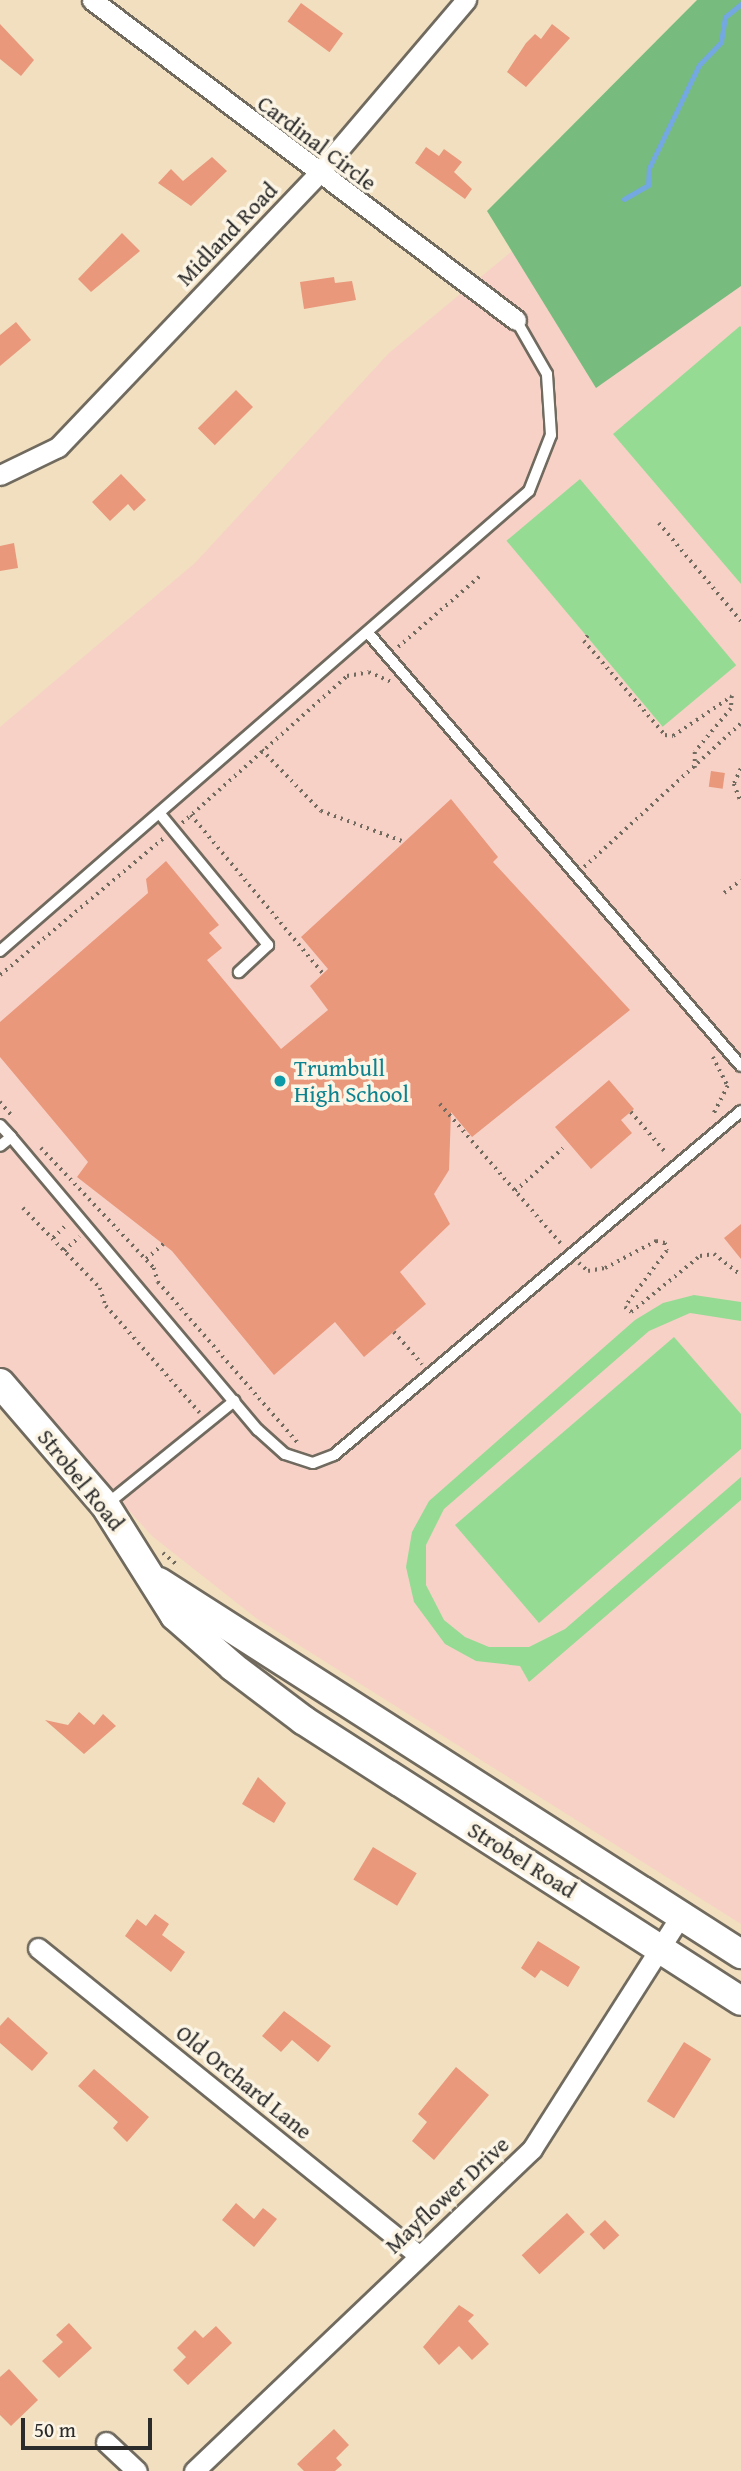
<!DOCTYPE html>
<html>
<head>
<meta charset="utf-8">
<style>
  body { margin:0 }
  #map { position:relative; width:741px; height:2471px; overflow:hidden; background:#f1dfbf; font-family:"Gentium Book Plus",serif }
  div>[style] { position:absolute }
  .built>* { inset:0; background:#f7d1c6 }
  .green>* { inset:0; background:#96db94; transform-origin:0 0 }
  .forest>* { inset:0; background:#78bb7e }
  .stream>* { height:5px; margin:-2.5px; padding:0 2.5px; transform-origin:2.5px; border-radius:2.5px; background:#73a8e0 }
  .building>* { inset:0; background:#e9987c; transform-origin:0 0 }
  .path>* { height:3.5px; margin-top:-1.75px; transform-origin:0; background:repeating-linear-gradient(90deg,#706a5f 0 2px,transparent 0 7px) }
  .roads { filter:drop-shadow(2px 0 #706a5f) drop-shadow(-2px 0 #706a5f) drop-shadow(0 2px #706a5f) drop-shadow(0 -2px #706a5f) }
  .lane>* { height:10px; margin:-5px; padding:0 5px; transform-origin:5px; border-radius:5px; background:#fff }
  .street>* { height:19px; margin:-9.5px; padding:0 9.5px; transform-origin:9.5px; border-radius:9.5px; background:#fff }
  .secondary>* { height:28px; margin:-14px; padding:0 14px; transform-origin:14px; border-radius:14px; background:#fff }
  .dots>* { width:19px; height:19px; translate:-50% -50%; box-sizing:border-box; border:4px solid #fcf5e5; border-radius:50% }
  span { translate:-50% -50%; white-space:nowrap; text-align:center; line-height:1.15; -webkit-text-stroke:7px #fcf5e5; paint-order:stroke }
  .street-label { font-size:23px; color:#2b2b2b }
  .culture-label { font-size:23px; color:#0d838f }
  .left { translate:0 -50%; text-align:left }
  .scale { position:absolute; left:21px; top:2418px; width:131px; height:32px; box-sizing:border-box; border:4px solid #2b2b2b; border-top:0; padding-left:9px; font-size:21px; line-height:24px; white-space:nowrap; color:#2b2b2b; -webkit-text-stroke:5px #fcf5e5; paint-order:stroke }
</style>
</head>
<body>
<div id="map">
  <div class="built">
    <div style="clip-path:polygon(741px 145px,741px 1924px,256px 1618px,152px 1536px,0 1367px,0 727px,195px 563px,389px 353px,558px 213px)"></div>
  </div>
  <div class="green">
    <div style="clip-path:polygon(740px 326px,741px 327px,741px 584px,613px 434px)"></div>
    <div style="left:580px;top:479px;width:243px;height:96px;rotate:50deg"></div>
    <div style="clip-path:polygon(694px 1295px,741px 1302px,741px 1321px,690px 1313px,649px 1331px,444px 1509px,426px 1545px,426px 1585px,444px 1620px,465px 1637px,489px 1647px,529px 1647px,565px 1629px,741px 1477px,741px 1500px,529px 1682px,520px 1666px,476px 1661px,445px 1644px,414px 1602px,406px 1567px,412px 1532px,429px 1501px,635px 1320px,663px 1303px)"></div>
    <div style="clip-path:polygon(674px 1337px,741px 1414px,741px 1449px,539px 1623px,455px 1525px)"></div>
  </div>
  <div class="forest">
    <div style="clip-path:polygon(697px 0,741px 0,741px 286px,596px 388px,487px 211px)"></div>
  </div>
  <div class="stream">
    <div style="left:624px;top:199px;width:28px;rotate:-30deg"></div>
    <div style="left:648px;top:185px;width:17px;rotate:-87deg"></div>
    <div style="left:649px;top:168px;width:114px;rotate:-64.1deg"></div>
    <div style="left:699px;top:65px;width:32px;rotate:-46deg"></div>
    <div style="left:721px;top:42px;width:25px;rotate:-81deg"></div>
    <div style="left:725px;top:17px;width:21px;rotate:-39deg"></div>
  </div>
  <div class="building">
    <div style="left:301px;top:3px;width:52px;height:23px;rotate:36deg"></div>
    <div style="clip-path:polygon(0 24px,34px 60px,21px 76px,0 59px)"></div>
    <div style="clip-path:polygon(552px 24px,570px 38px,526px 87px,507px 72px,526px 43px,535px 34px,541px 39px)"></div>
    <div style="clip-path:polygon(426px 147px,439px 156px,444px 149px,462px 162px,454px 172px,472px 189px,465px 199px,415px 163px)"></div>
    <div style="clip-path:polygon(212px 157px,227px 171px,191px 206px,158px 183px,171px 169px,183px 181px)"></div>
    <div style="clip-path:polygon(122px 233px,140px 251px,91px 292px,78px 279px)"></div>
    <div style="clip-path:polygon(334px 277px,335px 283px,352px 281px,356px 300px,304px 309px,300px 282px)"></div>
    <div style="clip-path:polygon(16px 322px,31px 340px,0 366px,0 335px)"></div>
    <div style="left:236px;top:390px;width:24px;height:54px;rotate:45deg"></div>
    <div style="clip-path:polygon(121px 474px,146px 500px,134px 511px,128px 504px,110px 521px,92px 502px)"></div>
    <div style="clip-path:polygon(14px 543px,18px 568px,0 571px,0 546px)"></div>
    <div style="left:711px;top:771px;width:14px;height:16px;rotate:8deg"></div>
    <div style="clip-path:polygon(451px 799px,498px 857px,493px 862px,630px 1010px,472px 1137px,451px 1112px,449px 1170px,434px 1194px,450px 1224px,400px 1272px,426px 1304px,364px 1357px,335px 1322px,274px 1375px,172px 1251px,77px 1177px,88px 1162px,0 1057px,0 1022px,148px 893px,146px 879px,166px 861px,219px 925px,209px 933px,222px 948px,207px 960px,281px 1049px,328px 1010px,310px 986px,328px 969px,301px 937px)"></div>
    <div style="clip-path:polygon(609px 1080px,634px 1109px,621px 1120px,632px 1133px,591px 1169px,555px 1127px)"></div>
    <div style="clip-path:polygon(741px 1224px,741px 1259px,724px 1238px)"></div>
    <div style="clip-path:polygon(79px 1712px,94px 1725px,103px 1714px,116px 1726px,84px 1754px,45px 1720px,68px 1725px)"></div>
    <div style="clip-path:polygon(258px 1777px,286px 1803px,274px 1823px,242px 1804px)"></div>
    <div style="left:373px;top:1847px;width:51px;height:38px;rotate:31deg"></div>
    <div style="clip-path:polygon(155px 1914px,169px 1924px,162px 1935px,185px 1952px,171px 1972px,125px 1936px,137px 1919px,146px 1926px)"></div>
    <div style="clip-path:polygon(538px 1941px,580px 1967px,568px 1987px,541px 1970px,535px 1978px,521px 1968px)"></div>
    <div style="clip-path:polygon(284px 2011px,331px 2046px,318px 2062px,292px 2040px,281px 2052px,262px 2036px)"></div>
    <div style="clip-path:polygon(8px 2017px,48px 2053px,32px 2071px,0 2043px,0 2026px)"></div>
    <div style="left:684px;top:2042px;width:32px;height:70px;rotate:32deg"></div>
    <div style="clip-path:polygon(456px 2067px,489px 2095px,434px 2160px,412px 2141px,427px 2122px,418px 2114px)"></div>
    <div style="clip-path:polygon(94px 2069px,149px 2117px,127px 2142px,113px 2128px,118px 2122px,78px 2086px)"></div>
    <div style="clip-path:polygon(236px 2203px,254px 2219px,263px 2208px,277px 2219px,254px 2247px,222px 2220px)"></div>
    <div style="left:567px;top:2213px;width:26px;height:62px;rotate:47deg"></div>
    <div style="left:605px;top:2220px;width:21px;height:21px;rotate:47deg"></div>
    <div style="clip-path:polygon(459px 2305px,474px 2315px,468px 2321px,489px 2344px,472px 2360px,459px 2346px,439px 2365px,423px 2347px)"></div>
    <div style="clip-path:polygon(69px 2323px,92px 2348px,59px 2378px,42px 2361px,63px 2342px,56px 2335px)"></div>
    <div style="clip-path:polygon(216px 2326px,232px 2343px,188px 2385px,173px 2370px,186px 2357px,177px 2348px,195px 2330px,203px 2338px)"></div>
    <div style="clip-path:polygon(9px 2369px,38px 2400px,11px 2426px,0 2415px,0 2377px)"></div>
    <div style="clip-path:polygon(334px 2429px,349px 2445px,336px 2458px,342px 2465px,335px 2471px,304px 2471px,297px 2464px)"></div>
  </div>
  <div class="path">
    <div style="left:659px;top:523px;width:128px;rotate:50.1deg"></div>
    <div style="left:588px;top:636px;width:6px;rotate:129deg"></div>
    <div style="left:584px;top:641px;width:124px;rotate:49.2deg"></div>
    <div style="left:665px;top:735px;width:8px;rotate:7deg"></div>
    <div style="left:673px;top:736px;width:71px;rotate:-34.1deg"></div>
    <div style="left:732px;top:696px;width:13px;rotate:94deg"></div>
    <div style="left:731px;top:709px;width:56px;rotate:129.9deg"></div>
    <div style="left:695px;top:752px;width:16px;rotate:90deg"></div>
    <div style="left:398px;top:647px;width:110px;rotate:-40.9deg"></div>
    <div style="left:262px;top:750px;width:85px;rotate:46deg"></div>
    <div style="left:321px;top:811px;width:86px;rotate:20.3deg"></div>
    <div style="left:741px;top:769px;width:17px;rotate:115deg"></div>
    <div style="left:734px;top:784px;width:19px;rotate:69deg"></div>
    <div style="left:191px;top:815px;width:209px;rotate:50.2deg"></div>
    <div style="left:182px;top:823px;width:221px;rotate:-41.7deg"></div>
    <div style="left:347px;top:676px;width:22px;rotate:-10deg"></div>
    <div style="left:369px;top:672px;width:24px;rotate:24deg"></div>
    <div style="left:584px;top:867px;width:213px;rotate:-42.5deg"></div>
    <div style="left:724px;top:893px;width:21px;rotate:-37deg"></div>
    <div style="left:0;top:975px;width:215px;rotate:-39.9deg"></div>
    <div style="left:713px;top:1057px;width:33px;rotate:63deg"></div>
    <div style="left:728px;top:1086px;width:31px;rotate:117deg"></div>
    <div style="left:0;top:1102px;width:18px;rotate:49deg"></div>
    <div style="left:440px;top:1104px;width:186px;rotate:49.1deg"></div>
    <div style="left:631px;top:1112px;width:55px;rotate:49.4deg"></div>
    <div style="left:41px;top:1148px;width:165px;rotate:46.7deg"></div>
    <div style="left:154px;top:1268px;width:15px;rotate:74deg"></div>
    <div style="left:158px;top:1282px;width:213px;rotate:49deg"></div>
    <div style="left:515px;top:1191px;width:64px;rotate:-41.9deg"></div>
    <div style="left:23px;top:1208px;width:111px;rotate:46.1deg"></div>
    <div style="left:100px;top:1288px;width:19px;rotate:72deg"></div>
    <div style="left:106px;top:1306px;width:142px;rotate:48.7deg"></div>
    <div style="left:53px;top:1238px;width:20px;rotate:-45deg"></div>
    <div style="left:64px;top:1251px;width:21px;rotate:-43deg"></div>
    <div style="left:146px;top:1259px;width:23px;rotate:-41deg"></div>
    <div style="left:579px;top:1263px;width:12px;rotate:42deg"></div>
    <div style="left:588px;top:1271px;width:17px;rotate:-10deg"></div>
    <div style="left:605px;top:1268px;width:58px;rotate:-27.9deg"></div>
    <div style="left:656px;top:1241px;width:9px;rotate:13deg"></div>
    <div style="left:665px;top:1243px;width:8px;rotate:76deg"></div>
    <div style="left:667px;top:1251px;width:70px;rotate:126.9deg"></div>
    <div style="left:625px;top:1307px;width:8px;rotate:40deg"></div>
    <div style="left:631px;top:1312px;width:89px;rotate:-39.1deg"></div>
    <div style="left:700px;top:1256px;width:14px;rotate:-8deg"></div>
    <div style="left:714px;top:1254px;width:34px;rotate:38deg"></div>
    <div style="left:394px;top:1332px;width:43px;rotate:48.8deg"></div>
    <div style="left:163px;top:1553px;width:17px;rotate:40deg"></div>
  </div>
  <div class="roads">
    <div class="lane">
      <div style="left:369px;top:634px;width:570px;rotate:49.27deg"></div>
      <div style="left:160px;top:814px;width:170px;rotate:50.5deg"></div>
      <div style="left:268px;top:945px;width:40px;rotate:137deg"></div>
      <div style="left:0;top:951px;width:701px;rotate:-41.01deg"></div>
      <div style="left:529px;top:491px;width:60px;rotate:-68.6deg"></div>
      <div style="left:551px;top:435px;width:61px;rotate:-93.8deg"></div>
      <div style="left:547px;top:374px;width:62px;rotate:-119.9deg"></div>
      <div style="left:0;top:1125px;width:16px;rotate:47deg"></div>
      <div style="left:11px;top:1137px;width:14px;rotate:141deg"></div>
      <div style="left:11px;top:1137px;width:383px;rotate:49.9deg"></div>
      <div style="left:258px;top:1430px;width:36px;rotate:42deg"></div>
      <div style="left:285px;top:1454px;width:29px;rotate:18deg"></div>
      <div style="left:313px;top:1463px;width:22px;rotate:-21deg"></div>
      <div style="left:334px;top:1455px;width:533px;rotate:-40.2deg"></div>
      <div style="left:107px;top:1504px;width:164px;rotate:-39deg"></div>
    </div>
    <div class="street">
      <div style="left:92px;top:0;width:531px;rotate:37.04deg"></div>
      <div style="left:0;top:475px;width:64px;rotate:-25.8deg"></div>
      <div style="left:58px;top:447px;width:376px;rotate:-46.4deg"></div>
      <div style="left:317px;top:175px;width:230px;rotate:-49.6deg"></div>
      <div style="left:38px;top:1948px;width:489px;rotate:38.9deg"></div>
      <div style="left:106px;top:2442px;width:42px;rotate:43.1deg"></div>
      <div style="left:194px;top:2471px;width:467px;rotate:-43.6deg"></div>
      <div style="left:532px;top:2149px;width:281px;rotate:-57.5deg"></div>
    </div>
    <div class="secondary">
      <div style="left:0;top:1383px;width:161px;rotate:49.3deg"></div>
      <div style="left:105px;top:1505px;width:131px;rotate:57.8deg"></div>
      <div style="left:175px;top:1616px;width:77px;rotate:41.3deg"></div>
      <div style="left:233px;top:1667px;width:88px;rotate:37.1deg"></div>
      <div style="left:303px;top:1720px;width:520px;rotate:32.68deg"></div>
      <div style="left:159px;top:1582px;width:691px;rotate:32.59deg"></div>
    </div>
  </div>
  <div class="dots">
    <div style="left:280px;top:1081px;background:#0f9aa8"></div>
  </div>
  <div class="street-label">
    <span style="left:317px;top:143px;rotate:37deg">Cardinal Circle</span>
    <span style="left:227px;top:234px;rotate:-46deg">Midland Road</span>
    <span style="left:81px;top:1480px;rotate:51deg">Strobel Road</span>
    <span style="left:522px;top:1860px;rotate:32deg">Strobel Road</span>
    <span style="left:244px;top:2082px;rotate:39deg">Old Orchard Lane</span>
    <span style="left:447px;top:2195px;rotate:-43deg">Mayflower Drive</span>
  </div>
  <div class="culture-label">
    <span class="left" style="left:294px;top:1081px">Trumbull<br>High School</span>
  </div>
  <div class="scale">50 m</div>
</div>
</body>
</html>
